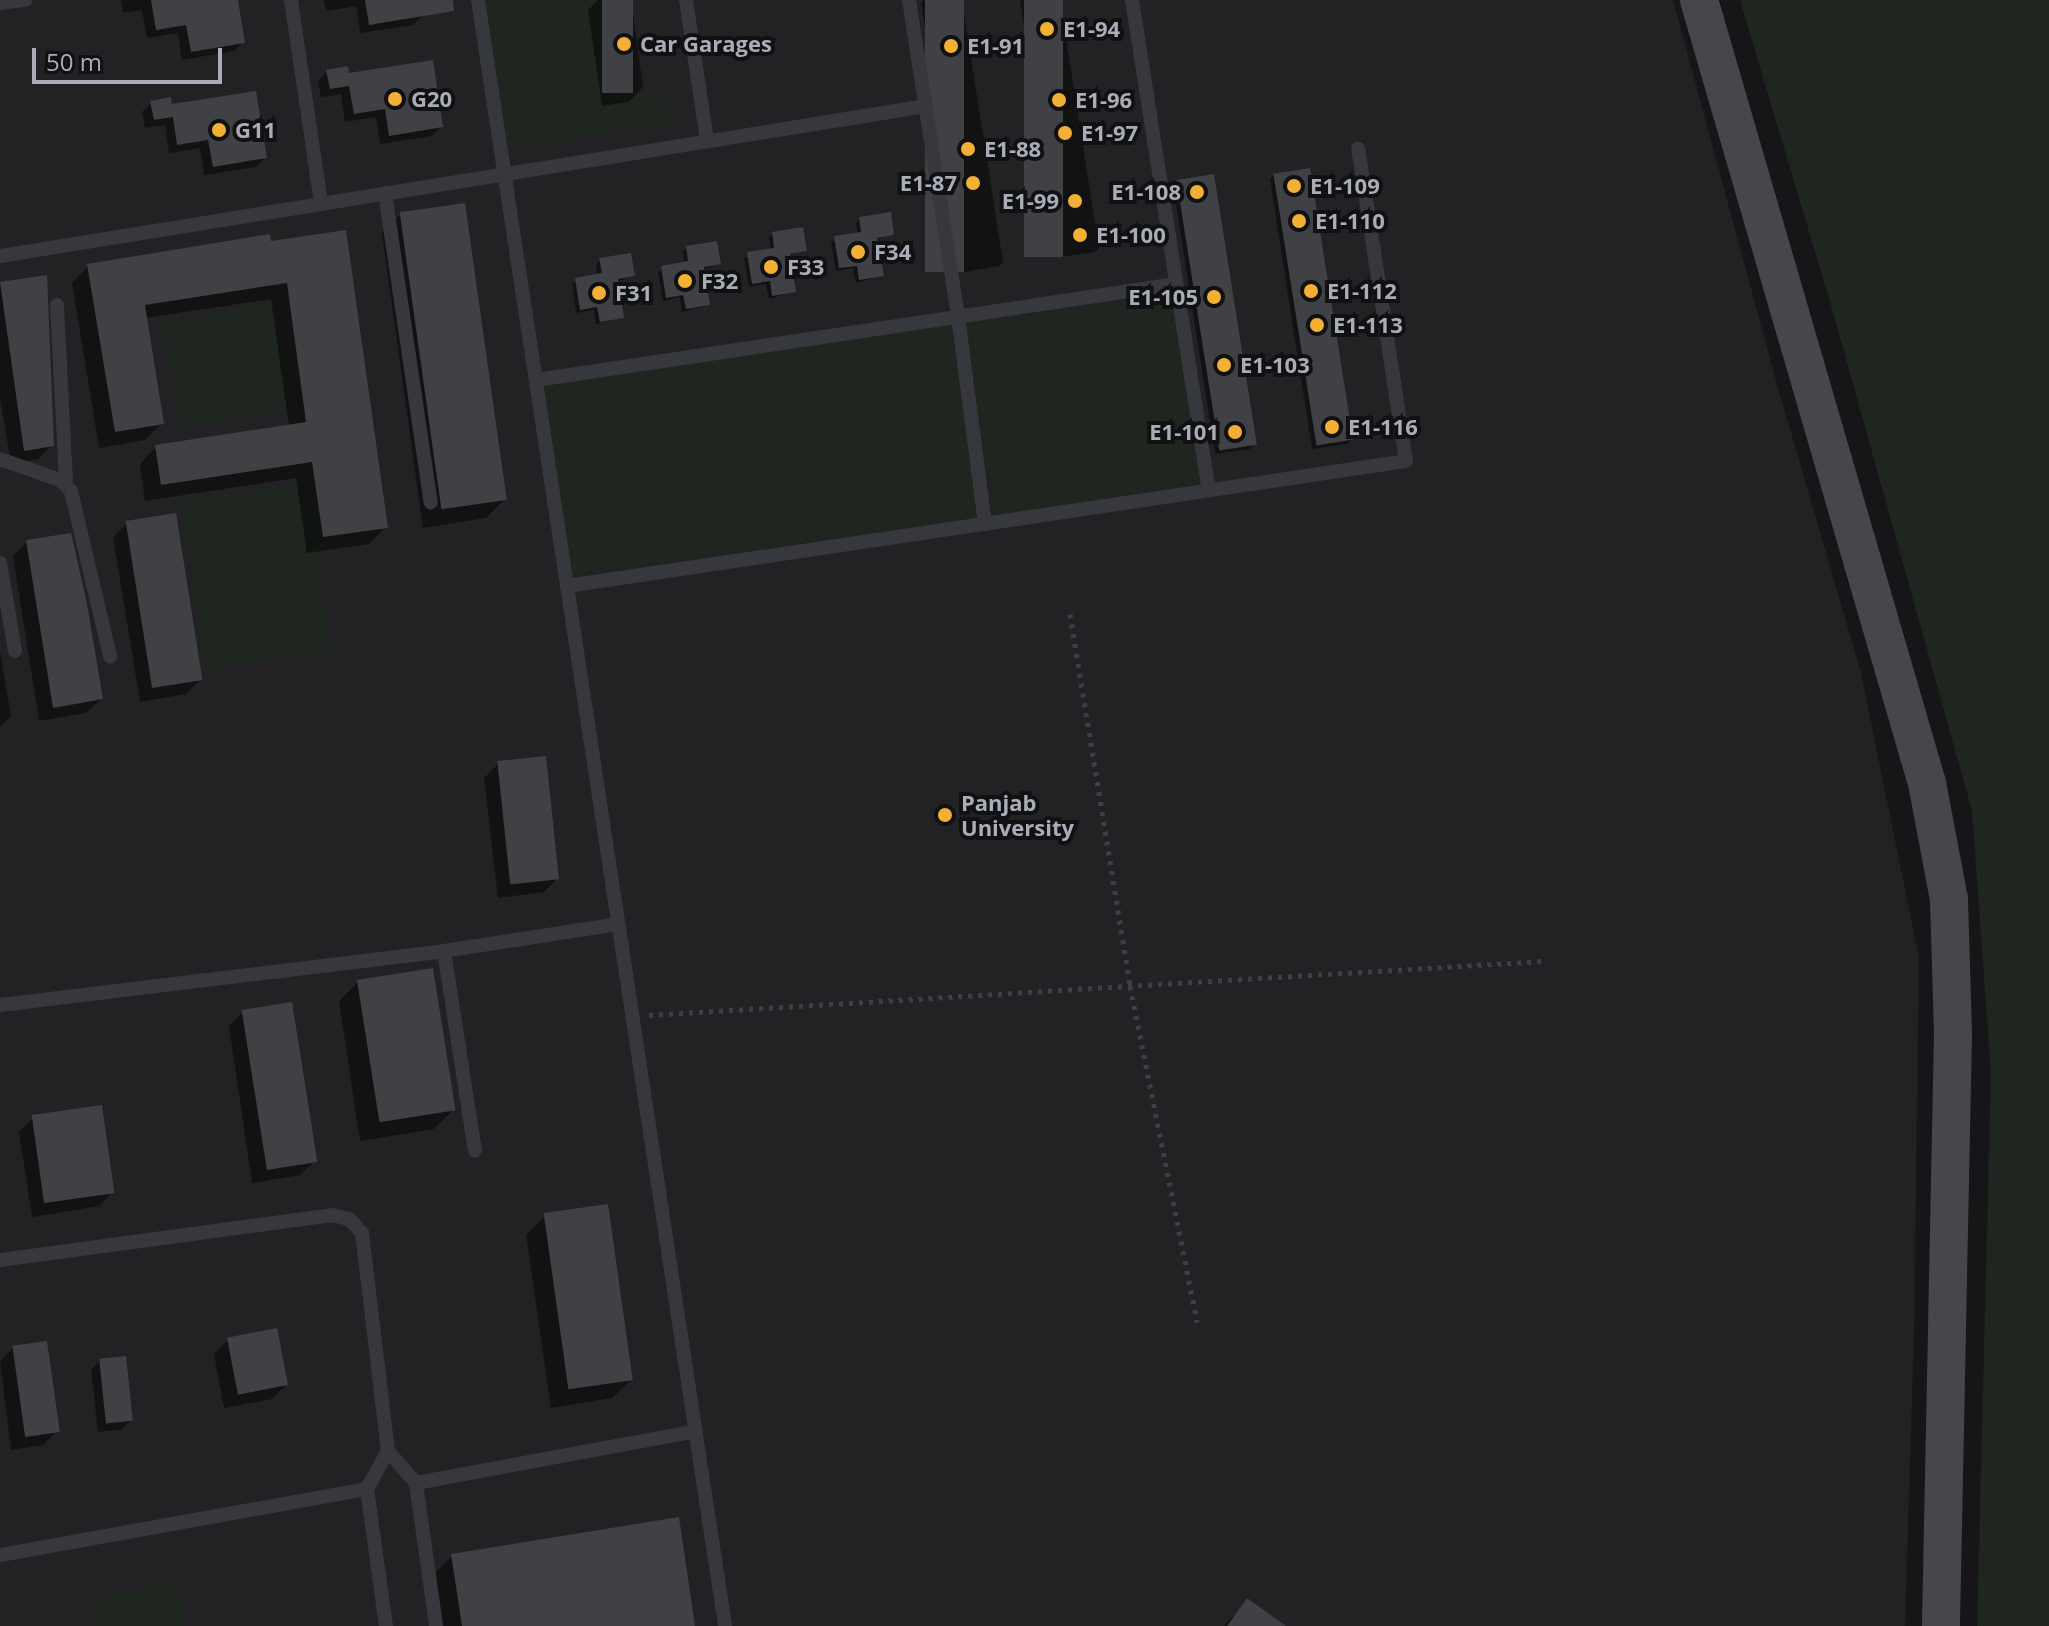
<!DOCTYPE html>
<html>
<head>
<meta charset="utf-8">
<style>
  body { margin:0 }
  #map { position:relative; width:2049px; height:1626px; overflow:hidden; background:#161618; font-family:"Open Sans",sans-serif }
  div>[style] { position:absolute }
  .built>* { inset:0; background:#222225 }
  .green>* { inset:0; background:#1e261f; transform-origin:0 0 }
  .shadow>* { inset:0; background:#0007 }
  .building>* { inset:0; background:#404145; transform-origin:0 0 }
  .path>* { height:5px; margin-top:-2.5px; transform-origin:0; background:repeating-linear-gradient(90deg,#3d3f44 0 4px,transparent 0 10px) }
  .lane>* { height:14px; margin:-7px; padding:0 7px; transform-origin:7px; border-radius:7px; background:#37383d }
  .secondary>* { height:38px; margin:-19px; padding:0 19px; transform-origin:19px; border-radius:19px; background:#45474d }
  .dots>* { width:22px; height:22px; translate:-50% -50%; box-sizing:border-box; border:4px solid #111113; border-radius:50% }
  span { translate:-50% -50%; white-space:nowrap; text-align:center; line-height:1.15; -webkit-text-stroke:8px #111113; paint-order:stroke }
  .poi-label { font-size:22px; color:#a8adb8; font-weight:700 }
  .left { translate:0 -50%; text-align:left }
  .right { translate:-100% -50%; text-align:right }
  .scale { position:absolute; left:32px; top:48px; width:190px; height:36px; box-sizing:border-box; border:4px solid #a8adb8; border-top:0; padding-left:10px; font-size:24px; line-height:28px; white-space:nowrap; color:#a8adb8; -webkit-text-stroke:6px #111113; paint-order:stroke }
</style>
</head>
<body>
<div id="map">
  <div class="built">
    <div style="clip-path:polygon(0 0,1673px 0,1776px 381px,1861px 673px,1919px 958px,1914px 1333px,1905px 1626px,0 1626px)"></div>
  </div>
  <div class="green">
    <div style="clip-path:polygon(485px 0,598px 0,611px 98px,665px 90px,669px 125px,505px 148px)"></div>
    <div style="clip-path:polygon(1740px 0,2049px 0,2049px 1626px,1977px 1626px,1991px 1073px,1972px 811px,1833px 312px)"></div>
    <div style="left:1170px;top:293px;width:192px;height:207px;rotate:81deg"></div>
    <div style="left:273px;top:302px;width:108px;height:114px;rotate:80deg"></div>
    <div style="left:951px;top:325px;width:195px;height:413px;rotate:82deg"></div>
    <div style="left:308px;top:482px;width:171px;height:128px;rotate:82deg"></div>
    <div style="clip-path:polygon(178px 1583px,185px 1626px,94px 1626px,90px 1598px)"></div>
  </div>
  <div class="shadow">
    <div style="clip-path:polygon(121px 0,237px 0,243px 42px,234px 51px,182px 60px,178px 33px,147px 38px,142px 10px,123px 13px)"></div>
    <div style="clip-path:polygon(324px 0,419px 0,422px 16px,413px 25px,360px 33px,356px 6px,326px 11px)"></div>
    <div style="clip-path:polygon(598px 0,631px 0,643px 87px,629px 102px,602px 106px,588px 10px)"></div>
    <div style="clip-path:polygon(924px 0,962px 0,1003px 262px,999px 266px,964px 272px,921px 3px)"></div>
    <div style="clip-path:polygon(1020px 0,1060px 0,1099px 248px,1095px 252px,1060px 257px)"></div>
    <div style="clip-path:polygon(327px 72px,347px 76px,441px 127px,432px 136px,380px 144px,376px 117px,345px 122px,341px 94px,321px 97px,318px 81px)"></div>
    <div style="clip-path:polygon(151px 103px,171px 106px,265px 158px,256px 167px,204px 175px,200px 148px,169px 153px,165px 125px,145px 128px,142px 112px)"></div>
    <div style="clip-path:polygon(1274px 175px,1351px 440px,1347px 444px,1312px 449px,1270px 179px)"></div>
    <div style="clip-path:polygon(1177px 181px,1254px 445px,1250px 449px,1215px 454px,1173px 185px)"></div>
    <div style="clip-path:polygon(401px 214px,505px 499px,486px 518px,423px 528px,382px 233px)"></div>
    <div style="clip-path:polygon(860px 219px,892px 234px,876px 240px,882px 275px,856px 283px,853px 268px,836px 271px,831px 242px,858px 234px,856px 223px)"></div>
    <div style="clip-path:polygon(344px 232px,386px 527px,369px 544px,307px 553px,296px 478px,145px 501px,140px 464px,156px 447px,289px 427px,271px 299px,145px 318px,162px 423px,145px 440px,99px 448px,72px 283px,88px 266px)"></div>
    <div style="clip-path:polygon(773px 234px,805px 250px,788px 256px,794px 291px,769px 299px,766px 284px,749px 287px,744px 258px,771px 250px,769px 238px)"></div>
    <div style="clip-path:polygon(687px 248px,719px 264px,702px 270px,708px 305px,682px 312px,680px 297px,663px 301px,658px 272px,684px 264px,683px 252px)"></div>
    <div style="clip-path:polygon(600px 260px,633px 276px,616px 282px,622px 317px,596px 324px,594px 310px,576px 313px,572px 284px,598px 276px,596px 264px)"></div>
    <div style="clip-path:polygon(45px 277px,52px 445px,38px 459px,11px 464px,0 399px,0 284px)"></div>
    <div style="clip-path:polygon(127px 523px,200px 680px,186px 694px,140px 702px,113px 537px)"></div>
    <div style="clip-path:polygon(27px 542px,101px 699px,86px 713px,39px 721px,13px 556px)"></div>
    <div style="clip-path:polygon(0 651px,11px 716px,0 727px)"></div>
    <div style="clip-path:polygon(498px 764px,558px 878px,544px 892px,498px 898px,484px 778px)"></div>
    <div style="clip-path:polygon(358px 982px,453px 1110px,434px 1129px,360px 1141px,339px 1001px)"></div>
    <div style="clip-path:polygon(243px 1012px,315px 1161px,300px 1175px,252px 1183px,229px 1026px)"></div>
    <div style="clip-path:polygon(33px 1118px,113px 1192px,99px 1206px,32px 1217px,19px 1132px)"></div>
    <div style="clip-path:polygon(545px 1216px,631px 1380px,612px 1398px,551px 1408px,526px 1235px)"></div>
    <div style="clip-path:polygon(228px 1340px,286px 1385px,272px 1399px,224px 1408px,214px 1354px)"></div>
    <div style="clip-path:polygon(13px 1348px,57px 1431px,43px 1445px,11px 1450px,0 1362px)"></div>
    <div style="clip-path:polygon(100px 1361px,131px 1420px,122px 1429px,98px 1432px,91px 1370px)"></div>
    <div style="clip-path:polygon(452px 1556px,693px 1626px,441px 1626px,433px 1575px)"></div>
    <div style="clip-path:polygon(1247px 1601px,1282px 1626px,1224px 1626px)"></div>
  </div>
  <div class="building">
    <div style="clip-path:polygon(151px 0,238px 0,245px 43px,191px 52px,186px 25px,156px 30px)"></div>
    <div style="clip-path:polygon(365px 0,453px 0,454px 11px,369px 25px)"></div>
    <div style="left:602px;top:0;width:31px;height:93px"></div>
    <div style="left:925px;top:0;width:39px;height:272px"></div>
    <div style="left:1024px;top:0;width:39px;height:257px"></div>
    <div style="clip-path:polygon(433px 60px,443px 127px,389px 136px,385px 109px,354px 114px,349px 86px,330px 89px,326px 70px,348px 66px,349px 73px)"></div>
    <div style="clip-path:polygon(256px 91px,267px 158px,213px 167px,208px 140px,177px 145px,173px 117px,154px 120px,150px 101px,171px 97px,172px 104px)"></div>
    <div style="left:1310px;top:168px;width:275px;height:37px;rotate:81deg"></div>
    <div style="left:1214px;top:174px;width:274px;height:38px;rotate:81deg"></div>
    <div style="left:465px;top:203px;width:300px;height:66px;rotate:82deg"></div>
    <div style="clip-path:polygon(891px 212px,894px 235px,877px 238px,884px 276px,859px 280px,857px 266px,839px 268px,834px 236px,861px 232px,859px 217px)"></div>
    <div style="clip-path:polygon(803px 227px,807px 251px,790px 254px,796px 292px,772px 296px,770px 281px,752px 284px,747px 252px,774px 248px,772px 232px)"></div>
    <div style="clip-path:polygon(346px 230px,388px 528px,323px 537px,312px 462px,161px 485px,155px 445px,306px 422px,287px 283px,145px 305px,164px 424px,115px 432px,87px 264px,270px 234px,271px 241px)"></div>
    <div style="clip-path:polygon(717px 241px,721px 264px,704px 267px,710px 305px,686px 309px,683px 295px,666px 298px,661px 266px,688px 261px,686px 246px)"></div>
    <div style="clip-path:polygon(631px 253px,635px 276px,618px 279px,624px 318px,600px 322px,597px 307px,580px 310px,575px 278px,602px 273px,599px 258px)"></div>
    <div style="clip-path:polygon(47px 275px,54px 446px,24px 451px,0 282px)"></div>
    <div style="left:176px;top:513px;width:169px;height:51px;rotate:81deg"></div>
    <div style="clip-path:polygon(71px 533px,87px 604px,103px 699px,53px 708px,26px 540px)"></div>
    <div style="left:546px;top:756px;width:124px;height:49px;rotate:84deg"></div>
    <div style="left:433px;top:968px;width:144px;height:77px;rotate:81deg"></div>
    <div style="left:292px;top:1002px;width:162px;height:51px;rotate:81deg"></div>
    <div style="left:102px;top:1105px;width:89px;height:71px;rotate:82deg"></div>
    <div style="left:608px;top:1204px;width:178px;height:65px;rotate:82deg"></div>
    <div style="left:277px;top:1328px;width:58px;height:51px;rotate:79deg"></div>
    <div style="left:47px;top:1341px;width:92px;height:35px;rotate:82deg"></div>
    <div style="left:126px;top:1356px;width:65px;height:27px;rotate:84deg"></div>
    <div style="clip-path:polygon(679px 1517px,695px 1626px,462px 1626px,451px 1554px)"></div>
    <div style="clip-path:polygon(1247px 1598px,1286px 1626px,1227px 1626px)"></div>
  </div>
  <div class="path">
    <div style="left:1070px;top:614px;width:377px;rotate:80.8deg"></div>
    <div style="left:1130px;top:986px;width:343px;rotate:78.7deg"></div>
    <div style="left:649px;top:1015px;width:895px;rotate:-3.46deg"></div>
  </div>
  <div class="lane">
    <div style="left:291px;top:0;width:205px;rotate:81.6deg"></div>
    <div style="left:478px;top:0;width:1645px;rotate:81.36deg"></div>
    <div style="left:686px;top:0;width:143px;rotate:81.5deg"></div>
    <div style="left:909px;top:0;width:320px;rotate:81.2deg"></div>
    <div style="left:958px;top:316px;width:210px;rotate:82.6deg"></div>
    <div style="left:1132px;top:0;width:496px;rotate:81.1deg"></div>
    <div style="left:0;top:3px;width:26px;rotate:-7deg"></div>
    <div style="left:385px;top:193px;width:313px;rotate:81.6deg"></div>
    <div style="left:0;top:256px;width:938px;rotate:-9.2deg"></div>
    <div style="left:57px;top:305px;width:178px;rotate:87.1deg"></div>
    <div style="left:536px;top:380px;width:647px;rotate:-8.53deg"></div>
    <div style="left:0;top:459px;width:64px;rotate:19.3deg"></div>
    <div style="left:60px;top:480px;width:16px;rotate:45deg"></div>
    <div style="left:71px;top:491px;width:170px;rotate:76.7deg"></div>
    <div style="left:0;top:563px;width:89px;rotate:80.3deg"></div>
    <div style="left:567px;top:586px;width:848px;rotate:-8.47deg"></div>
    <div style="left:1406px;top:461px;width:316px;rotate:-98.7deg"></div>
    <div style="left:444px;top:951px;width:202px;rotate:81.2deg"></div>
    <div style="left:0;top:1005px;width:447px;rotate:-6.9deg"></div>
    <div style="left:444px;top:951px;width:176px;rotate:-8.8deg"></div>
    <div style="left:0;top:1260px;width:335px;rotate:-7.7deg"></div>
    <div style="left:332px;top:1215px;width:17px;rotate:13deg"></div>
    <div style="left:349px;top:1219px;width:19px;rotate:47deg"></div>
    <div style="left:362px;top:1233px;width:220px;rotate:83.2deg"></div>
    <div style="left:388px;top:1451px;width:43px;rotate:48.8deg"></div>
    <div style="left:416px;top:1483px;width:144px;rotate:82deg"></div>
    <div style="left:416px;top:1483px;width:285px;rotate:-10.5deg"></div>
    <div style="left:0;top:1555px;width:373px;rotate:-10.2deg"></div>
    <div style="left:386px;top:1626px;width:138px;rotate:-97.9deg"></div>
    <div style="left:367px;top:1489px;width:43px;rotate:-61.1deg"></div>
  </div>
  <div class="secondary">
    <div style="left:1699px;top:0;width:816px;rotate:73.77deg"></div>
    <div style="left:1927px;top:783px;width:118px;rotate:79.3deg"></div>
    <div style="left:1949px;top:899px;width:133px;rotate:88.3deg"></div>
    <div style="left:1953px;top:1032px;width:594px;rotate:91.16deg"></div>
  </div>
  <div class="dots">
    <div style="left:1047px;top:29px;background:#f2b134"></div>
    <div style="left:624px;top:44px;background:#f2b134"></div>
    <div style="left:951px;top:46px;background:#f2b134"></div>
    <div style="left:395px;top:99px;background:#f2b134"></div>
    <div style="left:1059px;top:100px;background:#f2b134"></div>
    <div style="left:219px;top:130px;background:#f2b134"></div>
    <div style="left:1065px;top:133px;background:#f2b134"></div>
    <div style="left:968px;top:149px;background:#f2b134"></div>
    <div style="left:973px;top:183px;background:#f2b134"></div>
    <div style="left:1294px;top:186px;background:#f2b134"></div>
    <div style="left:1197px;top:192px;background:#f2b134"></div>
    <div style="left:1075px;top:201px;background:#f2b134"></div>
    <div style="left:1299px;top:221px;background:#f2b134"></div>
    <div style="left:1080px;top:235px;background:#f2b134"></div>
    <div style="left:858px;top:252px;background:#f2b134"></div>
    <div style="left:771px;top:267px;background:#f2b134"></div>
    <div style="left:685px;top:281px;background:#f2b134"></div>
    <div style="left:1311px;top:291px;background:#f2b134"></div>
    <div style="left:599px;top:293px;background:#f2b134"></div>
    <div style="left:1214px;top:297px;background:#f2b134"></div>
    <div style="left:1317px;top:325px;background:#f2b134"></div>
    <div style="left:1224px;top:365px;background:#f2b134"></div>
    <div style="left:1332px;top:427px;background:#f2b134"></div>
    <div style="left:1235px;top:432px;background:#f2b134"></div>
    <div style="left:945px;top:815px;background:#f2b134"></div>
  </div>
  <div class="poi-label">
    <span class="left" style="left:1063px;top:29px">E1-94</span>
    <span class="left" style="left:640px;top:44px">Car Garages</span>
    <span class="left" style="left:967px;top:46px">E1-91</span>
    <span class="left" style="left:411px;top:99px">G20</span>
    <span class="left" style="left:1075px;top:100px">E1-96</span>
    <span class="left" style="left:235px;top:130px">G11</span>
    <span class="left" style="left:1081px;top:133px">E1-97</span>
    <span class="left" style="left:984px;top:149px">E1-88</span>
    <span class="right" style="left:957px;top:183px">E1-87</span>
    <span class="left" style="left:1310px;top:186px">E1-109</span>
    <span class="right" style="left:1181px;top:192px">E1-108</span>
    <span class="right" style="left:1059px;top:201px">E1-99</span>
    <span class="left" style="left:1315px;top:221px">E1-110</span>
    <span class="left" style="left:1096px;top:235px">E1-100</span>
    <span class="left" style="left:874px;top:252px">F34</span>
    <span class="left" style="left:787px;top:267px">F33</span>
    <span class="left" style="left:701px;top:281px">F32</span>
    <span class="left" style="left:1327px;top:291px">E1-112</span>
    <span class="left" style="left:615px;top:293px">F31</span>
    <span class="right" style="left:1198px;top:297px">E1-105</span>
    <span class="left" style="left:1333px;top:325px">E1-113</span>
    <span class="left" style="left:1240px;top:365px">E1-103</span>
    <span class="left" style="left:1348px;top:427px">E1-116</span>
    <span class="right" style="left:1219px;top:432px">E1-101</span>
    <span class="left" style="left:961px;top:815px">Panjab<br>University</span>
  </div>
  <div class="scale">50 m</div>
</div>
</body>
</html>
